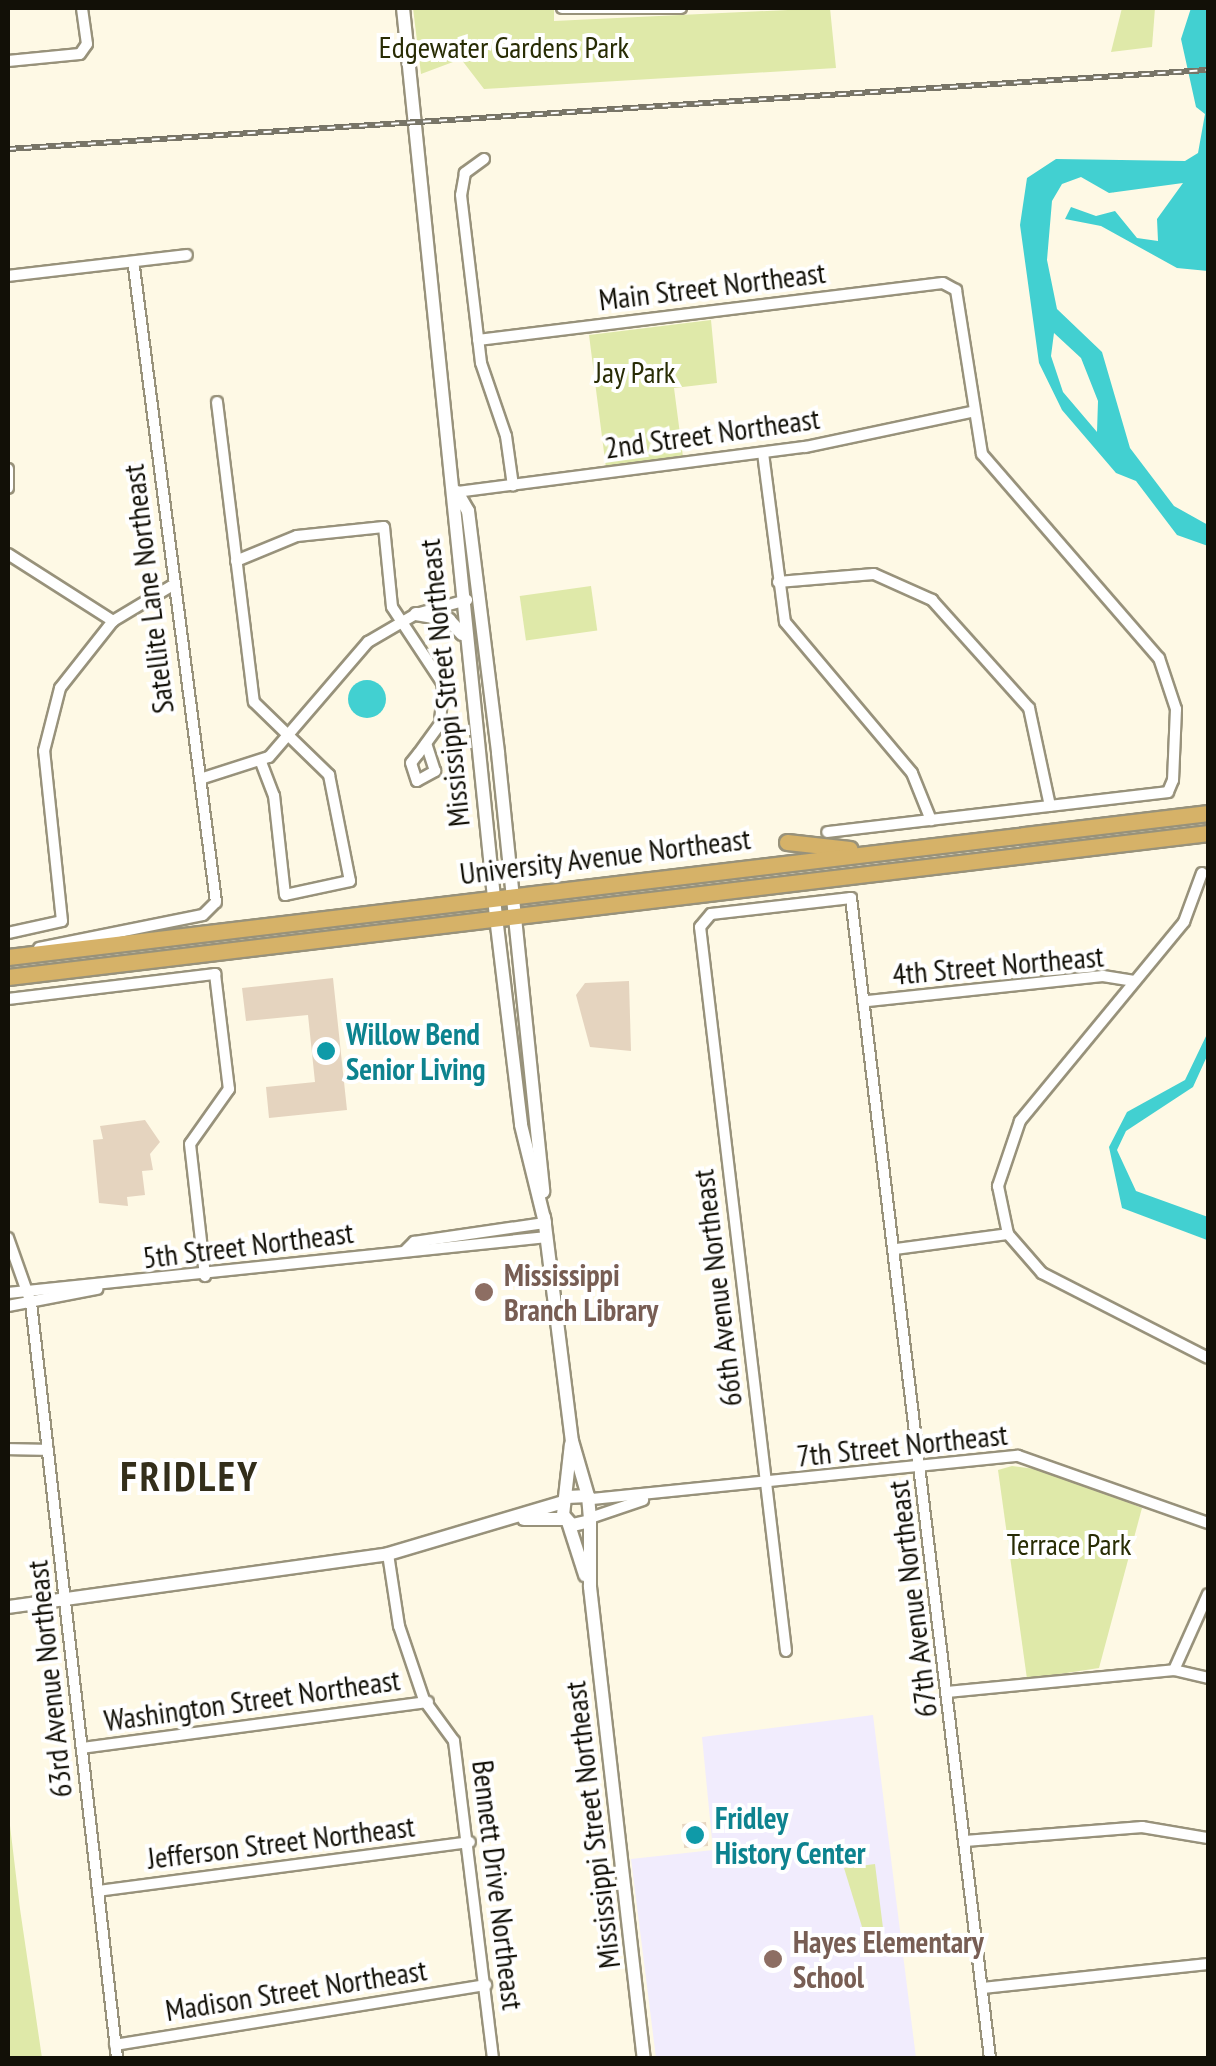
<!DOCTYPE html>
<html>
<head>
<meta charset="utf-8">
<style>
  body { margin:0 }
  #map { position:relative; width:1216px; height:2066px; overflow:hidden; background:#fef9e5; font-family:"PT Sans Narrow",sans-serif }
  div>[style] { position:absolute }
  .education>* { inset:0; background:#f1ecfd }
  .green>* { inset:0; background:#dfe9a9; transform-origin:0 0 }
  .water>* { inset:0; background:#42d0d1 }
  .round { border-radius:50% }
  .building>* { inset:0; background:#e5d4bf; transform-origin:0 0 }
  .roads { filter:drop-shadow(2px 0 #98927b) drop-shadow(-2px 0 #98927b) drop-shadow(0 2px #98927b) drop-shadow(0 -2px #98927b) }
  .minor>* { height:10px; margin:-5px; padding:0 5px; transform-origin:5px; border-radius:5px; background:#fff }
  .tertiary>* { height:12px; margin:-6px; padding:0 6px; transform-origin:6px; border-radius:6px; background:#fff }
  .primary>* { height:15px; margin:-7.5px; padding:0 7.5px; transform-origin:7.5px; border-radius:7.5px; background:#d6b268 }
  .rail>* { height:6px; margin-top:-3px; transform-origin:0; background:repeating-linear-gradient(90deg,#fff 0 8px,#787567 0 16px); box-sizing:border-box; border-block:2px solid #787567 }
  .dots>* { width:28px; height:28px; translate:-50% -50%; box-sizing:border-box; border:5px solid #fff; border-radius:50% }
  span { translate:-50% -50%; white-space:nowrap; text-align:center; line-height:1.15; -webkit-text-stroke:8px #fff; paint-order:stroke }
  .park-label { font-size:30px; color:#282c04 }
  .street-label { font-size:30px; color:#121007 }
  .culture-label { font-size:30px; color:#0d838f; font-weight:700 }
  .left { translate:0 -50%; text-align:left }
  .education-label { font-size:30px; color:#785e54; font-weight:700 }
  .district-label { font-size:40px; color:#332e1a; font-weight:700; letter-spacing:2.5px }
  .frame { position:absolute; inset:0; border:10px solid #121007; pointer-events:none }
</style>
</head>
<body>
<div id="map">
  <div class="education">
    <div style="clip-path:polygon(873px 1715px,916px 2058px,656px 2058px,631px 1859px,713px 1850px,702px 1737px)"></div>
  </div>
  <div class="green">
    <div style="clip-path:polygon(413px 8px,554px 8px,554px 21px,830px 8px,836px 68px,484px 89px,461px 59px,421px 74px)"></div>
    <div style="clip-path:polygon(1122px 8px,1155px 8px,1152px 47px,1111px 52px)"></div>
    <div style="clip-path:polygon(711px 320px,717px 383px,674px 388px,683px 457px,606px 468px,589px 335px)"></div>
    <div style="left:591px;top:586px;width:45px;height:72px;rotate:82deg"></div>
    <div style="clip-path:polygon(1012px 1466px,1051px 1471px,1142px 1508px,1099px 1668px,1027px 1679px,998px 1470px)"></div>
    <div style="clip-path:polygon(8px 1809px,20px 1909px,42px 2058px,8px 2058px)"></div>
    <div style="clip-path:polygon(875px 1864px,883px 1928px,863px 1930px,844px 1868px)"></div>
  </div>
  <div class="water">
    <div style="clip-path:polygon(evenodd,1191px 8px,1208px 8px,1208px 271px,1177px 268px,1101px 226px,1065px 219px,1071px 207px,1096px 216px,1115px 211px,1137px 238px,1158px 241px,1157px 219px,1183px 183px,1109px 193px,1081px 177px,1062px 184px,1052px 201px,1047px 260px,1057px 309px,1102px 352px,1130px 448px,1174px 506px,1208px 525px,1208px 546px,1177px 535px,1136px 481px,1116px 473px,1062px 410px,1039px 363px,1020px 225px,1027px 178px,1056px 159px,1185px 161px,1198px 153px,1205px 114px,1196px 107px,1181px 39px,1191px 8px,1054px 333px,1081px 358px,1098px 401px,1097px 432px,1063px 392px,1051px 356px,1054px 333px)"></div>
    <div class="round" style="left:348px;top:680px;width:38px;height:38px"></div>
    <div style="clip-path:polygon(1208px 1032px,1208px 1054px,1193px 1087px,1126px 1131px,1117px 1150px,1136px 1191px,1208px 1217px,1207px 1240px,1122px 1208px,1109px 1147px,1127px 1112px,1185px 1080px)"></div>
  </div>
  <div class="building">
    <div style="clip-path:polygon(333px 978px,347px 1110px,269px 1118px,266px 1087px,315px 1082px,308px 1015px,246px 1021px,242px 988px)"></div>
    <div style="clip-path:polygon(629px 981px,631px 1051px,590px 1047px,576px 995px,585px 983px)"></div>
    <div style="clip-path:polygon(145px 1120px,160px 1142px,150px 1154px,153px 1170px,142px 1171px,145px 1195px,127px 1197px,128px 1206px,99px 1203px,93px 1140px,103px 1139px,100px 1126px)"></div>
    <div style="left:706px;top:1822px;width:24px;height:24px;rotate:85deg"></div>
  </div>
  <div class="roads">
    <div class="minor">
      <div style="left:562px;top:8px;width:119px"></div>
      <div style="left:8px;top:61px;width:72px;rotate:-5.6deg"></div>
      <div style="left:80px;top:54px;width:12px;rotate:-55deg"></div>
      <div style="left:87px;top:44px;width:36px;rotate:-98deg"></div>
      <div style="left:484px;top:159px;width:24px;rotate:144deg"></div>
      <div style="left:465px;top:173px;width:22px;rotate:100deg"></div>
      <div style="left:461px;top:195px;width:169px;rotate:83.2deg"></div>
      <div style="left:481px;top:363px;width:77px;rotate:71.1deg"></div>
      <div style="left:506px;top:436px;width:50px;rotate:82deg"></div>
      <div style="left:8px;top:276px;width:180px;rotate:-6.7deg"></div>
      <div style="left:478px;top:340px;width:468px;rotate:-7deg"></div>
      <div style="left:943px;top:283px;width:15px;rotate:28deg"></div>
      <div style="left:956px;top:290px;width:166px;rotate:81deg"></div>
      <div style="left:982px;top:454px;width:270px;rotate:49.1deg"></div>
      <div style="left:1159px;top:658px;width:54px;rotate:71.6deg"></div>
      <div style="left:1176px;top:709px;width:71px;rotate:92.4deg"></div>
      <div style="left:1173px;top:780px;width:13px;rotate:113deg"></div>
      <div style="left:1168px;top:792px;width:343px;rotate:173.3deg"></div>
      <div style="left:217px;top:402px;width:302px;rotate:83deg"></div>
      <div style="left:254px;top:702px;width:105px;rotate:44.2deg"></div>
      <div style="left:329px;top:775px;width:108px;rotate:78.8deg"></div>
      <div style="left:350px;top:881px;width:66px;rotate:167.8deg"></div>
      <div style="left:285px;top:895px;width:100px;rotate:-96.3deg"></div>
      <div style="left:274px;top:796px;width:36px;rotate:-111deg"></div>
      <div style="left:763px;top:453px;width:170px;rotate:82.6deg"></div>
      <div style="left:785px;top:622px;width:197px;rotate:49.9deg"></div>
      <div style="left:912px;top:773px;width:51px;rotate:68deg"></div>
      <div style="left:8px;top:469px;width:19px;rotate:90deg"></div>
      <div style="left:457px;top:492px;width:351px;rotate:-7.4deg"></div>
      <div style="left:805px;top:447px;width:170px;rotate:-11.9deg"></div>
      <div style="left:8px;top:554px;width:125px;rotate:32.5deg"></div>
      <div style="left:236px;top:561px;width:66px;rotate:-22.3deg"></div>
      <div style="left:297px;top:536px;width:87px;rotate:-5.9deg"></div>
      <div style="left:384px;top:527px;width:80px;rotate:84.3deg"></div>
      <div style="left:392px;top:607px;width:92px;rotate:56.5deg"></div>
      <div style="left:443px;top:684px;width:40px;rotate:94.3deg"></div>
      <div style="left:440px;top:724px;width:37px;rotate:126deg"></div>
      <div style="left:418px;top:754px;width:11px;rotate:128deg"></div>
      <div style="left:411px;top:763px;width:19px;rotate:72deg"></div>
      <div style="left:417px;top:781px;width:21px;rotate:-29deg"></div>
      <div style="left:435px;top:771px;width:29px;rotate:-108deg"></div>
      <div style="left:778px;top:582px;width:96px;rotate:-4.8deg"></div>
      <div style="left:874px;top:574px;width:64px;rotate:24.1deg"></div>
      <div style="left:932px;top:600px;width:145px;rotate:48.1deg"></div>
      <div style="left:1029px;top:708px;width:100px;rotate:77.9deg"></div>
      <div style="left:200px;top:779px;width:72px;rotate:-17.7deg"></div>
      <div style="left:269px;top:757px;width:152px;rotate:-49.3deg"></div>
      <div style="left:368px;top:642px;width:56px;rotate:-30.3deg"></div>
      <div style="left:416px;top:614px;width:53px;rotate:-15.4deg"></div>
      <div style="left:1202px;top:873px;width:52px;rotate:110.2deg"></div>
      <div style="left:1184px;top:922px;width:258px;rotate:129.5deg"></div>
      <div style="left:1020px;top:1121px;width:69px;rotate:108.7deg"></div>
      <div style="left:998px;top:1186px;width:49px;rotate:78.2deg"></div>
      <div style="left:1008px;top:1234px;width:52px;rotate:48.9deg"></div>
      <div style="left:1042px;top:1273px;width:186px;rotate:27.1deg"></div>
      <div style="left:8px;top:933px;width:55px;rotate:-12.5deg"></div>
      <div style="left:62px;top:921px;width:171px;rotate:-96deg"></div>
      <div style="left:44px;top:751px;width:65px;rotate:-75.7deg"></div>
      <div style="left:60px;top:688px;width:85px;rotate:-51.7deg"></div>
      <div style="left:113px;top:621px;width:70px;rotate:-31deg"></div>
      <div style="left:39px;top:948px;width:167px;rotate:-11.4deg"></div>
      <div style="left:203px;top:915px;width:18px;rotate:-45deg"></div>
      <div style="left:216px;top:902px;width:640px;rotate:-97.36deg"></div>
      <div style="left:8px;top:999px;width:209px;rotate:-6.9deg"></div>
      <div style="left:215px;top:974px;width:116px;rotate:83.1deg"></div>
      <div style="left:229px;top:1089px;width:67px;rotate:125.3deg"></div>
      <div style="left:190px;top:1144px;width:133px;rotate:83.5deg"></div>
      <div style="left:868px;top:1001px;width:236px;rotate:-6.1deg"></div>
      <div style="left:1103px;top:976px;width:30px;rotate:9deg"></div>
      <div style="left:8px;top:1238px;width:69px;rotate:70.5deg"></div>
      <div style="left:31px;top:1303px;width:760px;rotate:83.5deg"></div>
      <div style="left:896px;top:1249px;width:113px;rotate:-7.6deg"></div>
      <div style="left:405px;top:1251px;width:13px;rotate:-45deg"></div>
      <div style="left:414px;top:1242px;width:132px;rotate:-8.3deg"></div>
      <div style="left:8px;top:1293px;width:542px;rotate:-5.93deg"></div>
      <div style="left:8px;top:1306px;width:91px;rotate:-10.8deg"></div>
      <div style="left:8px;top:1449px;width:40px;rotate:1.4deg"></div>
      <div style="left:592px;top:1499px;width:428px;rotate:-5.8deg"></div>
      <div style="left:1018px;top:1456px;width:201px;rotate:19.4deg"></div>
      <div style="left:593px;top:1517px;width:53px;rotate:-18.8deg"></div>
      <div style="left:388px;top:1554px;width:73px;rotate:81.3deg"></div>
      <div style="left:399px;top:1626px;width:78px;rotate:71.3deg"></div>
      <div style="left:424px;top:1700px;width:51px;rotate:53.8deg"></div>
      <div style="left:454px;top:1741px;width:319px;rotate:83deg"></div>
      <div style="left:786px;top:1651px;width:729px;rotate:-96.77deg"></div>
      <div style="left:700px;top:927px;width:17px;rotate:-50deg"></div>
      <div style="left:711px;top:914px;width:141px;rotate:-6.5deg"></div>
      <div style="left:851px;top:898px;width:1168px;rotate:83.17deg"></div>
      <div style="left:1174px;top:1670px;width:83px;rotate:-65.9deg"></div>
      <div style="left:947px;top:1692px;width:228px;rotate:-5.5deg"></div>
      <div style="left:1174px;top:1670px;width:35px;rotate:13deg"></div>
      <div style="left:82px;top:1748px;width:349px;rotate:-7.6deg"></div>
      <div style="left:965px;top:1841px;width:178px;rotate:-4.5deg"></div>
      <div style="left:1142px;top:1827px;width:67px;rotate:9.5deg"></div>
      <div style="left:98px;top:1891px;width:375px;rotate:-7.5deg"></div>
      <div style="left:983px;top:1988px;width:226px;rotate:-6.1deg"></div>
      <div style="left:115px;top:2045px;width:376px;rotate:-9.2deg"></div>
    </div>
    <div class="tertiary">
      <div style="left:403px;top:8px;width:914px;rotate:84.16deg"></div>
      <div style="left:496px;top:917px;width:209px;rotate:83.1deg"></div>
      <div style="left:521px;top:1125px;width:101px;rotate:76.2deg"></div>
      <div style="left:457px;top:492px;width:22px;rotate:60deg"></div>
      <div style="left:468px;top:511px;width:244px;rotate:82.9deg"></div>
      <div style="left:498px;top:753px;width:441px;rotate:84.1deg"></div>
      <div style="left:416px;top:614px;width:34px;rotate:10deg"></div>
      <div style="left:449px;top:620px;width:19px;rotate:47deg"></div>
      <div style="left:544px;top:1217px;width:226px;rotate:82.9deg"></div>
      <div style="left:572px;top:1441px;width:57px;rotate:73.8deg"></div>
      <div style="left:567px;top:1497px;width:21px;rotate:-3deg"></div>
      <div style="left:588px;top:1496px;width:25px;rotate:85deg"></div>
      <div style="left:590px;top:1521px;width:18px;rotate:167deg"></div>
      <div style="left:572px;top:1525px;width:13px;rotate:-132deg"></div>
      <div style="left:563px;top:1515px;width:71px;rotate:-83.6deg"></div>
      <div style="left:524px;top:1519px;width:41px"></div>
      <div style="left:590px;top:1521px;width:66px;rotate:90deg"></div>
      <div style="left:590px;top:1587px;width:474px;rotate:83.5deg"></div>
      <div style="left:568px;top:1522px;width:56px;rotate:72.2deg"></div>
      <div style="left:8px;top:1607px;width:384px;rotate:-7.9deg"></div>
      <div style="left:388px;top:1554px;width:183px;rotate:-16.5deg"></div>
    </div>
    <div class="primary">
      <div style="left:787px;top:842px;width:63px;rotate:6.3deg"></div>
      <div style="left:8px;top:957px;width:1209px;rotate:-6.84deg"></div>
      <div style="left:8px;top:977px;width:1209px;rotate:-6.84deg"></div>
    </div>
  </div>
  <div class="rail">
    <div style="left:8px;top:149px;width:1203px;rotate:-3.77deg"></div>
  </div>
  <div class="dots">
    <div style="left:326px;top:1051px;background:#0f9aa8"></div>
    <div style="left:484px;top:1292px;background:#8d6e63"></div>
    <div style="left:695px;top:1835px;background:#0f9aa8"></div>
    <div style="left:773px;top:1959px;background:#8d6e63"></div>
  </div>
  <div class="park-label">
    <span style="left:504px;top:47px">Edgewater Gardens Park</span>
    <span style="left:635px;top:372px">Jay Park</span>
    <span style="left:1069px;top:1544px">Terrace Park</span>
  </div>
  <div class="street-label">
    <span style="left:712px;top:286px;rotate:-7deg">Main Street Northeast</span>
    <span style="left:712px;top:433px;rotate:-8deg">2nd Street Northeast</span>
    <span style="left:148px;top:589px;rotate:-97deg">Satellite Lane Northeast</span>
    <span style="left:444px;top:683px;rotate:-96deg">Mississippi Street Northeast</span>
    <span style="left:605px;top:856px;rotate:-7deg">University Avenue Northeast</span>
    <span style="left:998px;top:965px;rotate:-5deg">4th Street Northeast</span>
    <span style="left:248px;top:1245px;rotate:-7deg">5th Street Northeast</span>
    <span style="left:717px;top:1288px;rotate:-97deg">66th Avenue Northeast</span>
    <span style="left:902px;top:1445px;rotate:-6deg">7th Street Northeast</span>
    <span style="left:912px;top:1599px;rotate:-97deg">67th Avenue Northeast</span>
    <span style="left:49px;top:1679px;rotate:-96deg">63rd Avenue Northeast</span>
    <span style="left:252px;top:1700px;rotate:-8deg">Washington Street Northeast</span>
    <span style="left:592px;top:1825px;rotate:-97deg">Mississippi Street Northeast</span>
    <span style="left:281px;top:1842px;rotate:-7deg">Jefferson Street Northeast</span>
    <span style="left:498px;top:1885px;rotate:83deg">Bennett Drive Northeast</span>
    <span style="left:296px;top:1990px;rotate:-9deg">Madison Street Northeast</span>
  </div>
  <div class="culture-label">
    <span class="left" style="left:346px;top:1051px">Willow Bend<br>Senior Living</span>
    <span class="left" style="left:715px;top:1835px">Fridley<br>History Center</span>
  </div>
  <div class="education-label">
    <span class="left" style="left:504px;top:1292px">Mississippi<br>Branch Library</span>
    <span class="left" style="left:793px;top:1959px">Hayes Elementary<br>School</span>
  </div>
  <div class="district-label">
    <span style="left:190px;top:1476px">FRIDLEY</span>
  </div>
  <div class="frame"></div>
</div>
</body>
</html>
